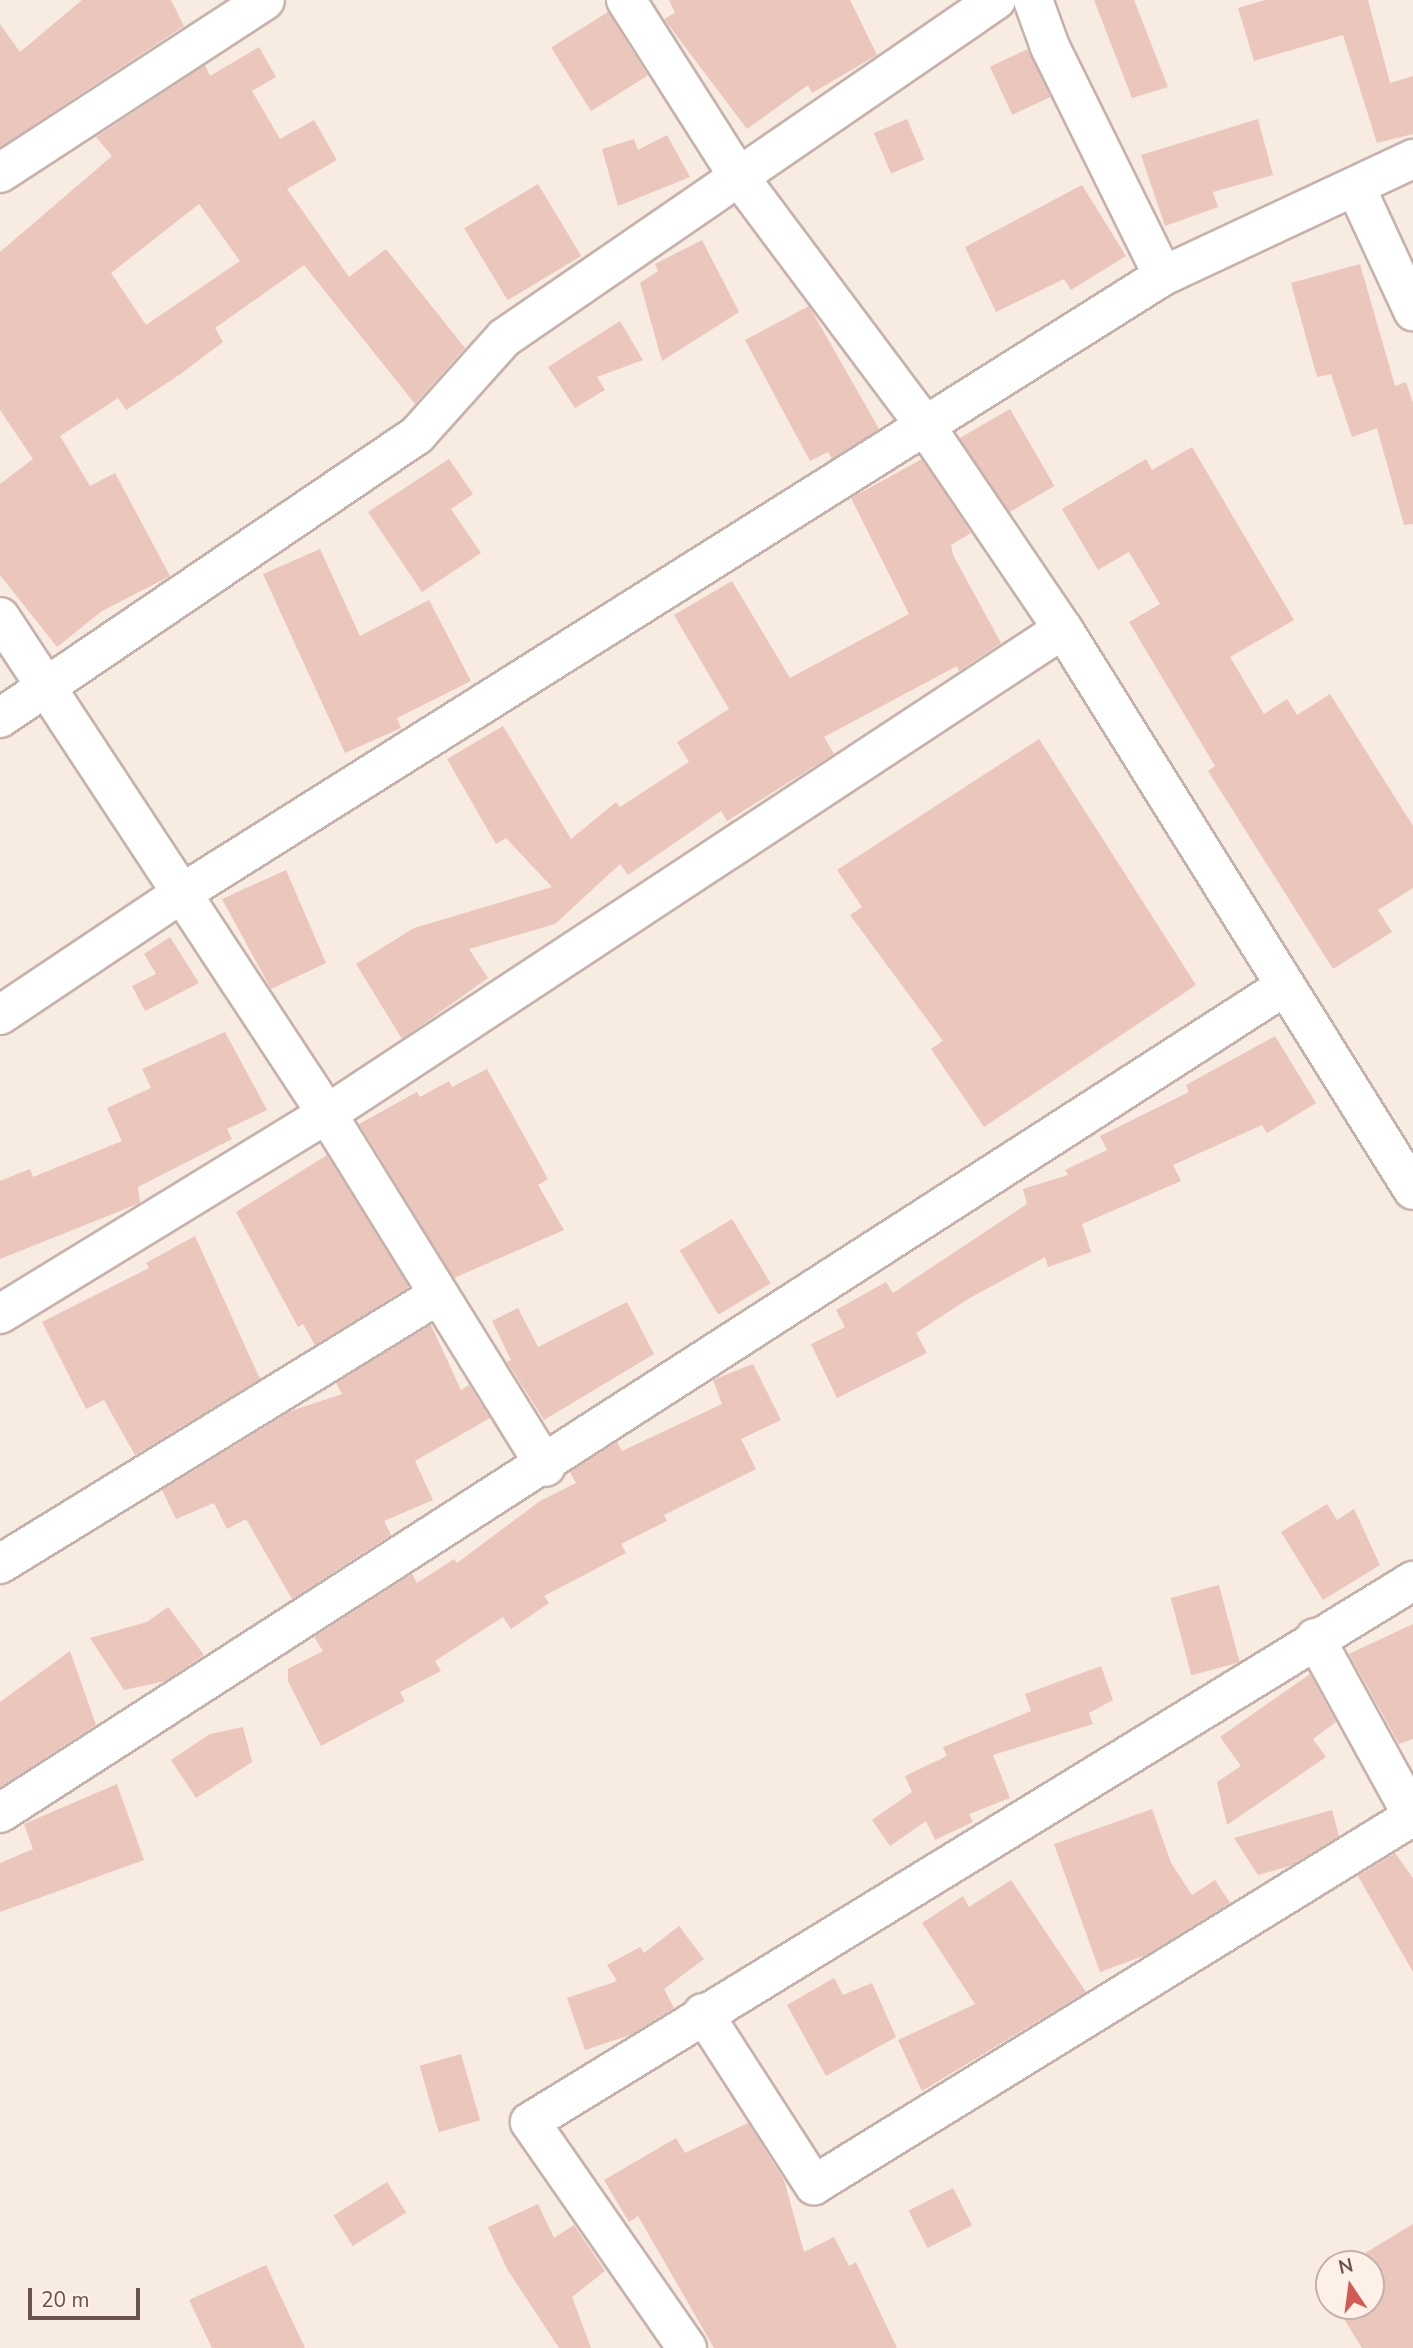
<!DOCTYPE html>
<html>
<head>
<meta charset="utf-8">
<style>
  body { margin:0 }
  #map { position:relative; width:1413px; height:2348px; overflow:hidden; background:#f8ebe2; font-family:"Nunito Sans",sans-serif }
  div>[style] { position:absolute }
  .building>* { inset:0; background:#eac6bd; transform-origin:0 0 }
  .roads { filter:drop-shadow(2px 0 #c7b2ab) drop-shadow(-2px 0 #c7b2ab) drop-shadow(0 2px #c7b2ab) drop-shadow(0 -2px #c7b2ab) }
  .street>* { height:38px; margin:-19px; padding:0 19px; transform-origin:19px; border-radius:19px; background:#fff }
  .secondary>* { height:38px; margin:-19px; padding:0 19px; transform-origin:19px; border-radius:19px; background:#fff }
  span { translate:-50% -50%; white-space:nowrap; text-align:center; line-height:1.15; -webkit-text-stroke:7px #fcf0e7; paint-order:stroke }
  .north { position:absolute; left:1315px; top:2250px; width:70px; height:70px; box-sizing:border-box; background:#fcf0e7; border:2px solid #c2b0a9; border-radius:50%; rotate:347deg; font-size:19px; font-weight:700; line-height:28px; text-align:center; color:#6c514c }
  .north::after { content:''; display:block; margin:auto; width:24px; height:32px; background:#d35956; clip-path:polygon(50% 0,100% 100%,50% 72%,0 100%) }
  .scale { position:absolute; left:28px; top:2288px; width:112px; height:32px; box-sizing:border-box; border:4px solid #6c514c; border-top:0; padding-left:9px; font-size:21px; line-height:24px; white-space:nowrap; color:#6c514c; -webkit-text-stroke:5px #fcf0e7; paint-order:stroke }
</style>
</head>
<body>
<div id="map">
  <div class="building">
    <div style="clip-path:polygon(82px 0,171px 0,184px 26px,0 147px,0 24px,20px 52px)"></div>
    <div style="clip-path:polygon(669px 0,850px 0,877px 55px,812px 93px,808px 85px,747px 129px,664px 19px,675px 13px)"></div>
    <div style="clip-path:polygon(1094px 0,1134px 0,1168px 87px,1132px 98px)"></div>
    <div style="clip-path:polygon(1265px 0,1368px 0,1390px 83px,1413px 76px,1413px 134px,1377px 143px,1343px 35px,1254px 61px,1238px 8px)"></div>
    <div style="left:608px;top:12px;width:75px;height:67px;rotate:58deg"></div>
    <div style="clip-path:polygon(evenodd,259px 47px,276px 77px,252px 91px,280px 139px,314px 120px,337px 160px,287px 189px,349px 277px,386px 249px,465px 348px,415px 404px,304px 265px,215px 328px,223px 342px,179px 375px,126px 410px,118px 398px,60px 436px,90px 486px,115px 473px,170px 576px,102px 611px,57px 647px,0 575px,0 484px,33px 459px,0 410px,0 252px,112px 156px,96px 137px,205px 65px,210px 76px,259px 47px,199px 204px,240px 261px,146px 325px,111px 273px,199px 204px)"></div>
    <div style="left:1028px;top:49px;width:53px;height:42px;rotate:65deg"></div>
    <div style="left:907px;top:119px;width:44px;height:36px;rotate:67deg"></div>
    <div style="clip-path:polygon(1258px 119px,1273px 175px,1213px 192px,1218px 207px,1165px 226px,1141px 155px)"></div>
    <div style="clip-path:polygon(667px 135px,690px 177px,618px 206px,602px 149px,634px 139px,638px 150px)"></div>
    <div style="left:538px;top:184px;width:84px;height:86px;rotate:59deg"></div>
    <div style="clip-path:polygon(1082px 185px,1126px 256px,1071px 290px,1064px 279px,996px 312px,965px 247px)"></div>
    <div style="clip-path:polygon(702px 240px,739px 312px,662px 361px,640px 283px,658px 271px,655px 264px)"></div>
    <div style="clip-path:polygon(1360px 264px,1395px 386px,1406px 382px,1413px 403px,1413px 524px,1404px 525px,1377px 428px,1352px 437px,1331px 374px,1317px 377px,1291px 283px)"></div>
    <div style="clip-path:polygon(809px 306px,879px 429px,832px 459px,828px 452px,810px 461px,745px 340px)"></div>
    <div style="clip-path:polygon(620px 321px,643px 360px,597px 377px,605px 390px,575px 408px,548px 367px)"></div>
    <div style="left:1010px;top:409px;width:89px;height:58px;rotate:60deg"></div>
    <div style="clip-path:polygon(1192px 447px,1294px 620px,1230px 657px,1264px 714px,1287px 699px,1297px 715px,1330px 694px,1413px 826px,1413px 888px,1378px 910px,1392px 932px,1333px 969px,1208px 771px,1215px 766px,1129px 622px,1160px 604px,1129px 552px,1098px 570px,1062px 509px,1146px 459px,1152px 470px)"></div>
    <div style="clip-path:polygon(449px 459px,473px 494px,451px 509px,481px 553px,422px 592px,368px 512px)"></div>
    <div style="clip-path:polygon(922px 459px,971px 533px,951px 545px,953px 555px,1001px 643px,959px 671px,957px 666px,824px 737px,834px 754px,727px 821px,721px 811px,628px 875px,620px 864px,555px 924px,469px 949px,488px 978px,402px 1039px,356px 964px,414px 928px,552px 887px,506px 838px,496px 844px,447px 759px,503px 726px,571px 839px,616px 802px,620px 807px,689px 762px,677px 742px,729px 709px,674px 615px,732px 581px,790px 678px,909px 614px,851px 498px)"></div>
    <div style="clip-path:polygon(320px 549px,360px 636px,429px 600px,471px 681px,397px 718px,401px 728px,345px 753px,263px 574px)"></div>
    <div style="clip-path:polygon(1039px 739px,1196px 985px,984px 1127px,931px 1049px,943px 1041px,850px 915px,862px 907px,837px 870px)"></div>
    <div style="clip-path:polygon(286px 870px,326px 963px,271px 989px,222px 899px)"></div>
    <div style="clip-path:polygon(170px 937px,199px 983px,145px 1011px,132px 986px,156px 974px,144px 954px)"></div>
    <div style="clip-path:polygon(225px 1032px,267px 1110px,227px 1129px,232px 1139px,138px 1187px,140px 1203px,0 1259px,0 1181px,30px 1169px,33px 1177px,122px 1141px,107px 1108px,151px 1088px,142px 1069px)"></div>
    <div style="clip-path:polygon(1275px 1036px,1316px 1103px,1267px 1133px,1262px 1125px,1173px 1165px,1181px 1181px,1082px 1224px,1091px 1252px,1048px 1267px,1045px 1257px,968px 1299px,916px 1333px,927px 1353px,837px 1398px,811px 1344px,845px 1327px,836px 1310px,886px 1282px,893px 1293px,1027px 1204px,1023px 1189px,1068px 1175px,1065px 1170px,1107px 1150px,1100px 1136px,1189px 1092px,1186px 1085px)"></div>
    <div style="clip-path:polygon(487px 1069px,548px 1179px,538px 1185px,564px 1230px,454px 1278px,359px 1124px,417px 1092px,420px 1097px,449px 1081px,452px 1087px)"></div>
    <div style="clip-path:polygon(327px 1155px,409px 1287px,315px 1345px,303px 1324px,298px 1327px,236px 1212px)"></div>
    <div style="left:732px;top:1219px;width:75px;height:61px;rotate:59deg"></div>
    <div style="clip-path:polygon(195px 1236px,260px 1379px,135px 1455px,104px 1400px,86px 1409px,42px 1322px,149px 1268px,146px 1263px)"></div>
    <div style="clip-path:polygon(627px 1302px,654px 1354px,544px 1420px,507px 1362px,511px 1360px,492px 1321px,518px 1308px,538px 1347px)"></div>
    <div style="clip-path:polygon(431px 1325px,461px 1390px,469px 1385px,490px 1418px,415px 1461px,433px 1500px,384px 1521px,391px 1535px,292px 1599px,246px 1519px,227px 1529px,214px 1503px,176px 1519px,162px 1490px,291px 1411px,342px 1394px,336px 1383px)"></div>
    <div style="clip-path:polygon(753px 1364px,781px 1420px,741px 1439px,756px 1469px,664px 1515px,667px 1521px,621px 1544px,626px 1553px,544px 1596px,549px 1603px,511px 1629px,503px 1617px,435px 1661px,441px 1671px,400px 1692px,405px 1701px,321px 1746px,288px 1681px,288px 1669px,323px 1651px,314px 1637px,412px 1574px,417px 1583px,454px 1559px,457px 1563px,540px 1501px,576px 1483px,570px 1472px,617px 1442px,622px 1451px,722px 1404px,713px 1380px)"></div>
    <div style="clip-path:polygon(1327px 1504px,1337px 1520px,1354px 1509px,1380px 1565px,1323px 1600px,1281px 1532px)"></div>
    <div style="left:1219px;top:1585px;width:80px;height:50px;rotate:75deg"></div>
    <div style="clip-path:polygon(168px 1607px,204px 1655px,165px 1681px,124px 1690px,90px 1638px,147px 1622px)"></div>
    <div style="clip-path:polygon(1413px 1624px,1413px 1739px,1399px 1744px,1349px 1654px)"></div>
    <div style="clip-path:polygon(70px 1651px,96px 1725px,0 1787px,0 1702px)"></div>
    <div style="clip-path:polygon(1101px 1666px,1113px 1700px,1089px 1713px,1093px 1724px,993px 1755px,1010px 1798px,969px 1814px,973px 1822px,935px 1840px,926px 1821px,890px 1846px,872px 1820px,912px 1792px,905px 1776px,947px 1756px,943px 1747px,1031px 1711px,1025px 1694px)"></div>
    <div style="clip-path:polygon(1310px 1674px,1336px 1722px,1313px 1739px,1326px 1757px,1227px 1825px,1217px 1782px,1241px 1766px,1220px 1737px)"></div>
    <div style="clip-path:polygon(243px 1727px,252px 1762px,196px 1798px,171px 1760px,210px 1734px)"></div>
    <div style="clip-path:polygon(117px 1784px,144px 1860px,0 1912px,0 1863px,33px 1849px,24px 1824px)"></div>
    <div style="clip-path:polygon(1152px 1809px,1171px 1863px,1192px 1895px,1215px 1880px,1230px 1903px,1146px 1955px,1100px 1972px,1054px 1844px)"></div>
    <div style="clip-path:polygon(1332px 1810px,1339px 1836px,1290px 1866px,1258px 1875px,1234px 1838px)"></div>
    <div style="clip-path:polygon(1395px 1853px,1413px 1878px,1413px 1972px,1358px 1876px)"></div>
    <div style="clip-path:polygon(1011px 1880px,1086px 1992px,922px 2091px,898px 2040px,975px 2004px,922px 1923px,963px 1896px,969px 1907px)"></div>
    <div style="clip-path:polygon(679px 1926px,704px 1959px,664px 1989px,674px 2008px,630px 2035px,585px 2050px,567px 1998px,617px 1981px,607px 1965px,640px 1947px,644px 1953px)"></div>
    <div style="clip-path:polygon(834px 1978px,843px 1995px,872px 1983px,896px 2037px,826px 2076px,787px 2005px)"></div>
    <div style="left:461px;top:2054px;width:69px;height:43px;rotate:74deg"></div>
    <div style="clip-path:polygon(748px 2123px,784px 2180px,804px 2252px,834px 2237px,849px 2266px,856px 2262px,897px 2348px,714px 2348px,638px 2216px,629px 2222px,604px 2180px,676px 2138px,685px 2153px)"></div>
    <div style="left:387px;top:2182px;width:36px;height:63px;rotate:58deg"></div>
    <div style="left:953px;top:2188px;width:42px;height:50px;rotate:63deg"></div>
    <div style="clip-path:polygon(538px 2204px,554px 2238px,574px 2225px,605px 2271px,572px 2297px,591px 2348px,559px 2348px,507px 2269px,488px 2227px)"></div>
    <div style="clip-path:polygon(1413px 2224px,1413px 2348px,1362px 2348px,1336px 2306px,1371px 2306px,1371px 2264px,1347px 2264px)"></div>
    <div style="clip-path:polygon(266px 2265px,305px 2348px,212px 2348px,189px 2300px)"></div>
  </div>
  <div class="roads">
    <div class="street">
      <div style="left:1033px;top:0;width:50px;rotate:70.1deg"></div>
      <div style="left:1050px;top:47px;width:255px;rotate:63.7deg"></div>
      <div style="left:0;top:173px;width:316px;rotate:-33.1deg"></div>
      <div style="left:1356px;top:188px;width:136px;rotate:65.1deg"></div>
      <div style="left:0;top:617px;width:595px;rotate:56.66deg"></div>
      <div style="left:327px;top:1114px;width:881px;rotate:-33.38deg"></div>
      <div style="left:0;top:718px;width:504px;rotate:-34.16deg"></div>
      <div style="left:417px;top:435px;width:130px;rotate:-48.1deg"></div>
      <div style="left:504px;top:338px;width:597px;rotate:-34.49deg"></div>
      <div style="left:0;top:1015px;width:221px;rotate:-33.8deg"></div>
      <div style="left:184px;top:892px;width:1157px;rotate:-32.18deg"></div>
      <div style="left:1163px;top:276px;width:276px;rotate:-25.1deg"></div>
      <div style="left:0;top:1314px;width:383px;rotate:-31.5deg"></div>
      <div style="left:327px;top:1114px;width:415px;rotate:58.2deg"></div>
      <div style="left:0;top:1564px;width:514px;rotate:-31.56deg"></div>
      <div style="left:1315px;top:1638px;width:203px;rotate:61.2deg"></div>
      <div style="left:0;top:1813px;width:1528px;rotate:-32.76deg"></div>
      <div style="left:703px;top:2013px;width:205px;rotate:57.2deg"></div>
      <div style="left:814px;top:2185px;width:704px;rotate:-31.63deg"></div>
      <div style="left:687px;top:2348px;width:275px;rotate:-124.8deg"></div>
      <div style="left:530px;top:2122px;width:1036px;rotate:-31.5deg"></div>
    </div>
    <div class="secondary">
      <div style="left:626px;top:0;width:206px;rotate:57.5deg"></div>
      <div style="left:737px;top:174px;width:312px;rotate:53.2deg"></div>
      <div style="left:924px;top:424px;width:248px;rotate:55.9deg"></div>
      <div style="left:1063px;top:629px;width:661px;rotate:58.04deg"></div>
    </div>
  </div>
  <div class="north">N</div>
  <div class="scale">20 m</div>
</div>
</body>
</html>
